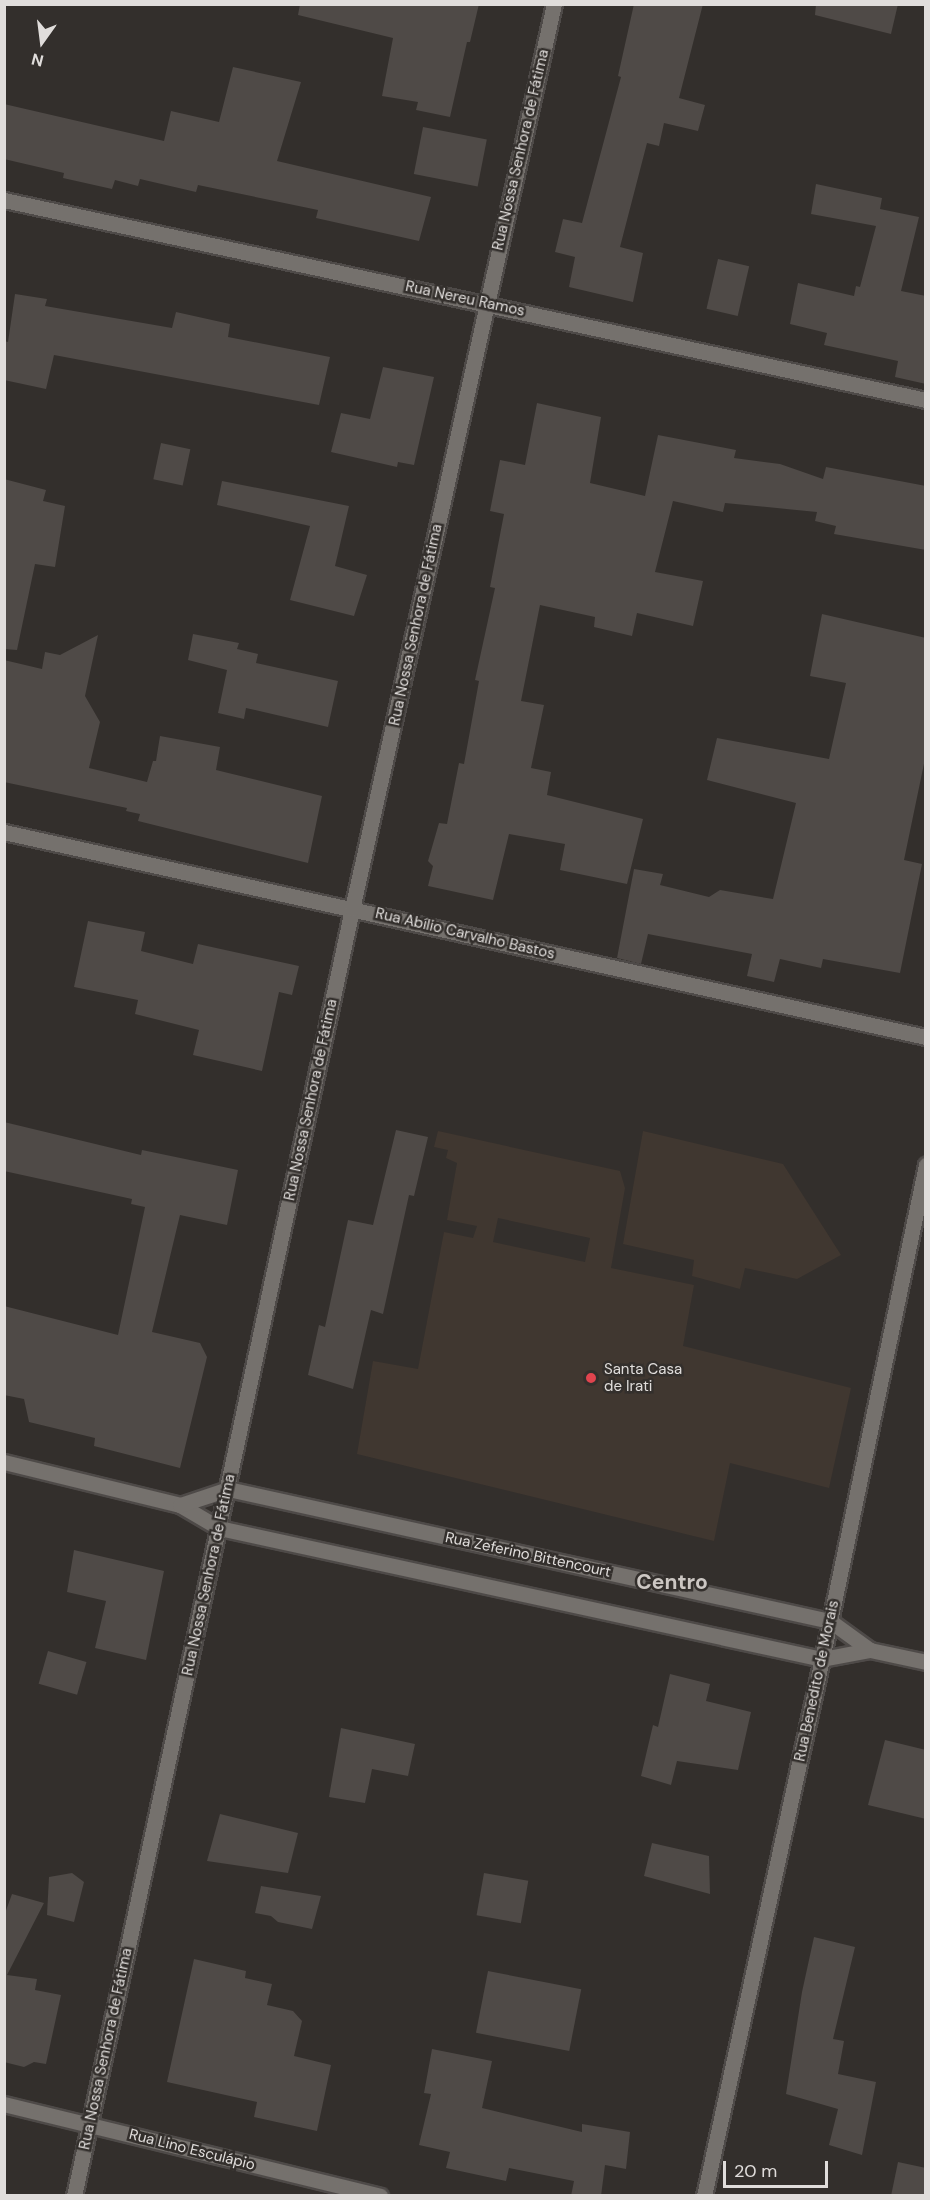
<!DOCTYPE html>
<html>
<head>
<meta charset="utf-8">
<style>
  body { margin:0 }
  #map { position:relative; width:930px; height:2200px; overflow:hidden; background:#332f2c; font-family:"DM Sans",sans-serif }
  div>[style] { position:absolute }
  .built>* { inset:0; background:#403730 }
  .building>* { inset:0; background:#4f4a47; transform-origin:0 0 }
  .roads { filter:drop-shadow(2px 0 #4e4a48) drop-shadow(-2px 0 #4e4a48) drop-shadow(0 2px #4e4a48) drop-shadow(0 -2px #4e4a48) }
  .street>* { height:15px; margin:-7.5px; padding:0 7.5px; transform-origin:7.5px; border-radius:7.5px; background:#75716d }
  .dots>* { width:16px; height:16px; translate:-50% -50%; box-sizing:border-box; border:3px solid #332f2c; border-radius:50% }
  span { translate:-50% -50%; white-space:nowrap; text-align:center; line-height:1.15; -webkit-text-stroke:5px #332f2c; paint-order:stroke }
  .street-label { font-size:15px; color:#e0dddb }
  .poi-label { font-size:15px; color:#e0dddb }
  .left { translate:0 -50%; text-align:left }
  .district-label { font-size:21px; color:#ccc7c3; font-weight:700 }
  .frame { position:absolute; inset:0; border:6px solid #e0dddb; pointer-events:none }
  .north { position:absolute; left:12px; top:12px; width:60px; height:60px; -webkit-text-stroke:4px #332f2c; paint-order:stroke; rotate:194deg; font-size:16px; font-weight:700; line-height:24px; text-align:center; color:#e0dddb }
  .north::after { content:''; display:block; margin:auto; width:21px; height:27px; background:#e0dddb; clip-path:polygon(50% 0,100% 100%,50% 72%,0 100%) }
  .scale { position:absolute; left:723px; top:2161px; width:105px; height:27px; box-sizing:border-box; border:3px solid #e0dddb; border-top:0; padding-left:8px; font-size:18px; line-height:21px; white-space:nowrap; color:#e0dddb; -webkit-text-stroke:4px #332f2c; paint-order:stroke }
</style>
</head>
<body>
<div id="map">
  <div class="built">
    <div style="clip-path:polygon(evenodd,438px 1131px,620px 1171px,625px 1188px,611px 1268px,694px 1285px,683px 1346px,851px 1388px,829px 1488px,730px 1463px,714px 1541px,357px 1454px,373px 1361px,418px 1369px,444px 1232px,473px 1238px,477px 1226px,447px 1220px,457px 1163px,446px 1158px,448px 1150px,434px 1147px,438px 1131px,498px 1218px,590px 1238px,585px 1262px,493px 1242px,498px 1218px)"></div>
    <div style="clip-path:polygon(643px 1131px,783px 1164px,841px 1255px,797px 1279px,745px 1268px,740px 1289px,692px 1276px,694px 1260px,623px 1244px)"></div>
  </div>
  <div class="building">
    <div style="clip-path:polygon(300px 4px,479px 4px,470px 42px,467px 42px,450px 117px,416px 110px,418px 102px,382px 96px,393px 38px,298px 15px)"></div>
    <div style="clip-path:polygon(634px 4px,703px 4px,679px 98px,705px 105px,698px 131px,664px 123px,659px 146px,647px 143px,620px 247px,643px 253px,633px 302px,569px 287px,575px 257px,555px 252px,563px 219px,582px 223px,621px 77px,618px 76px)"></div>
    <div style="clip-path:polygon(816px 4px,898px 4px,891px 34px,815px 15px)"></div>
    <div style="clip-path:polygon(233px 67px,301px 82px,277px 161px,431px 197px,419px 241px,316px 218px,318px 210px,198px 185px,196px 192px,140px 179px,138px 186px,115px 180px,112px 189px,63px 178px,64px 173px,4px 159px,4px 104px,164px 141px,171px 111px,219px 122px)"></div>
    <div style="left:423px;top:127px;width:65px;height:48px;rotate:11deg"></div>
    <div style="clip-path:polygon(816px 184px,882px 198px,880px 209px,919px 217px,901px 291px,926px 296px,926px 384px,895px 377px,898px 361px,824px 345px,827px 333px,790px 324px,798px 283px,854px 296px,856px 286px,860px 287px,876px 226px,811px 214px)"></div>
    <div style="left:718px;top:259px;width:32px;height:51px;rotate:13deg"></div>
    <div style="clip-path:polygon(15px 294px,47px 299px,45px 306px,172px 328px,176px 312px,230px 324px,228px 337px,330px 357px,319px 405px,54px 355px,46px 389px,4px 380px,4px 341px,8px 342px)"></div>
    <div style="clip-path:polygon(383px 367px,434px 377px,414px 465px,398px 462px,397px 467px,331px 452px,341px 413px,370px 419px)"></div>
    <div style="clip-path:polygon(537px 403px,601px 417px,590px 483px,645px 496px,658px 435px,736px 450px,734px 458px,780px 464px,823px 479px,826px 467px,926px 486px,926px 550px,834px 534px,836px 526px,815px 521px,817px 512px,725px 503px,723px 512px,673px 501px,655px 572px,703px 581px,693px 626px,637px 613px,632px 636px,594px 627px,595px 617px,540px 605px,521px 701px,544px 705px,531px 768px,551px 772px,547px 795px,643px 819px,627px 884px,560px 870px,565px 844px,509px 834px,493px 900px,428px 886px,433px 866px,428px 861px,439px 823px,447px 824px,459px 763px,464px 764px,479px 681px,475px 680px,495px 588px,490px 587px,504px 514px,490px 511px,500px 460px,525px 465px)"></div>
    <div style="left:161px;top:443px;width:30px;height:37px;rotate:12deg"></div>
    <div style="clip-path:polygon(4px 479px,46px 490px,43px 501px,65px 506px,55px 567px,35px 564px,17px 650px,4px 649px)"></div>
    <div style="clip-path:polygon(222px 481px,349px 506px,335px 566px,367px 575px,354px 616px,290px 600px,310px 526px,217px 505px)"></div>
    <div style="clip-path:polygon(822px 614px,926px 638px,926px 754px,904px 860px,922px 864px,900px 973px,823px 959px,821px 968px,780px 959px,774px 982px,747px 976px,752px 954px,648px 934px,641px 964px,617px 958px,634px 869px,663px 874px,660px 885px,709px 897px,720px 890px,773px 899px,796px 803px,707px 780px,717px 738px,829px 759px,846px 683px,810px 676px)"></div>
    <div style="clip-path:polygon(193px 634px,239px 643px,237px 649px,258px 654px,256px 663px,338px 681px,328px 727px,246px 708px,244px 719px,218px 713px,227px 670px,188px 660px)"></div>
    <div style="clip-path:polygon(98px 635px,85px 696px,100px 722px,89px 768px,147px 782px,153px 761px,156px 761px,160px 736px,220px 747px,216px 770px,322px 796px,308px 863px,138px 821px,140px 814px,126px 811px,127px 808px,4px 782px,4px 660px,42px 669px,45px 652px,60px 655px)"></div>
    <div style="clip-path:polygon(88px 921px,145px 932px,141px 951px,193px 964px,198px 944px,299px 966px,292px 995px,279px 992px,262px 1071px,193px 1055px,199px 1030px,135px 1014px,138px 1000px,74px 987px)"></div>
    <div style="clip-path:polygon(4px 1122px,141px 1155px,142px 1150px,238px 1170px,227px 1225px,180px 1215px,152px 1332px,200px 1343px,207px 1357px,180px 1468px,94px 1446px,95px 1438px,29px 1422px,24px 1399px,4px 1395px,4px 1306px,118px 1335px,145px 1207px,131px 1204px,132px 1199px,4px 1171px)"></div>
    <div style="clip-path:polygon(396px 1130px,428px 1137px,414px 1196px,409px 1195px,383px 1314px,371px 1310px,353px 1389px,308px 1375px,319px 1325px,325px 1327px,348px 1220px,373px 1225px)"></div>
    <div style="clip-path:polygon(74px 1550px,164px 1571px,146px 1660px,95px 1648px,106px 1601px,67px 1592px)"></div>
    <div style="left:48px;top:1651px;width:40px;height:34px;rotate:16deg"></div>
    <div style="clip-path:polygon(670px 1674px,710px 1684px,706px 1701px,751px 1712px,738px 1770px,677px 1761px,671px 1785px,641px 1776px,653px 1725px,658px 1727px)"></div>
    <div style="clip-path:polygon(341px 1728px,415px 1744px,408px 1776px,372px 1769px,365px 1803px,329px 1797px)"></div>
    <div style="clip-path:polygon(885px 1740px,926px 1750px,926px 1819px,868px 1805px)"></div>
    <div style="clip-path:polygon(220px 1814px,298px 1833px,288px 1873px,207px 1861px)"></div>
    <div style="clip-path:polygon(652px 1843px,709px 1856px,710px 1894px,644px 1876px)"></div>
    <div style="clip-path:polygon(72px 1873px,84px 1882px,74px 1922px,47px 1915px,49px 1877px)"></div>
    <div style="left:484px;top:1873px;width:45px;height:43px;rotate:10deg"></div>
    <div style="clip-path:polygon(261px 1886px,321px 1896px,312px 1929px,278px 1922px,271px 1916px,255px 1913px)"></div>
    <div style="clip-path:polygon(12px 1894px,44px 1903px,7px 1975px,37px 1979px,35px 1990px,61px 1995px,46px 2064px,34px 2062px,24px 2067px,4px 2062px,4px 1916px)"></div>
    <div style="clip-path:polygon(814px 1937px,855px 1947px,833px 2039px,844px 2041px,838px 2074px,876px 2082px,862px 2155px,829px 2145px,838px 2109px,786px 2094px,802px 1992px)"></div>
    <div style="clip-path:polygon(194px 1959px,246px 1971px,245px 1978px,272px 1984px,267px 2005px,293px 2011px,302px 2021px,294px 2056px,331px 2065px,317px 2131px,254px 2117px,257px 2102px,167px 2082px)"></div>
    <div style="left:488px;top:1971px;width:95px;height:63px;rotate:11deg"></div>
    <div style="clip-path:polygon(432px 2049px,492px 2061px,482px 2108px,582px 2132px,582px 2124px,630px 2132px,626px 2169px,605px 2165px,601px 2196px,571px 2196px,574px 2181px,509px 2168px,506px 2181px,446px 2168px,450px 2152px,419px 2145px,431px 2094px,424px 2093px)"></div>
    <div style="clip-path:polygon(898px 2162px,926px 2168px,926px 2196px,891px 2196px)"></div>
  </div>
  <div class="roads">
    <div class="street">
      <div style="left:4px;top:200px;width:943px;rotate:12.24deg"></div>
      <div style="left:4px;top:832px;width:945px;rotate:12.54deg"></div>
      <div style="left:4px;top:1462px;width:181px;rotate:13.7deg"></div>
      <div style="left:180px;top:1505px;width:45px;rotate:30.5deg"></div>
      <div style="left:219px;top:1528px;width:617px;rotate:12.26deg"></div>
      <div style="left:822px;top:1659px;width:49px;rotate:-10.6deg"></div>
      <div style="left:870px;top:1650px;width:57px;rotate:12.1deg"></div>
      <div style="left:180px;top:1505px;width:51px;rotate:-18.4deg"></div>
      <div style="left:228px;top:1489px;width:616px;rotate:12.37deg"></div>
      <div style="left:830px;top:1621px;width:49px;rotate:35.9deg"></div>
      <div style="left:4px;top:2104px;width:387px;rotate:13.7deg"></div>
      <div style="left:74px;top:2196px;width:1317px;rotate:-77.81deg"></div>
      <div style="left:352px;top:909px;width:927px;rotate:-77.42deg"></div>
      <div style="left:704px;top:2196px;width:550px;rotate:-77.61deg"></div>
      <div style="left:822px;top:1659px;width:505px;rotate:-78.11deg"></div>
    </div>
  </div>
  <div class="dots">
    <div style="left:591px;top:1378px;background:#e0444e"></div>
  </div>
  <div class="street-label">
    <span style="left:521px;top:150px;rotate:-77deg">Rua Nossa Senhora de Fátima</span>
    <span style="left:465px;top:299px;rotate:12deg">Rua Nereu Ramos</span>
    <span style="left:416px;top:625px;rotate:-78deg">Rua Nossa Senhora de Fátima</span>
    <span style="left:465px;top:934px;rotate:13deg">Rua Abílio Carvalho Bastos</span>
    <span style="left:311px;top:1100px;rotate:-78deg">Rua Nossa Senhora de Fátima</span>
    <span style="left:528px;top:1555px;rotate:12deg">Rua Zeferino Bittencourt</span>
    <span style="left:209px;top:1575px;rotate:-78deg">Rua Nossa Senhora de Fátima</span>
    <span style="left:817px;top:1681px;rotate:-78deg">Rua Benedito de Morais</span>
    <span style="left:106px;top:2049px;rotate:-78deg">Rua Nossa Senhora de Fátima</span>
    <span style="left:192px;top:2150px;rotate:14deg">Rua Lino Esculápio</span>
  </div>
  <div class="poi-label">
    <span class="left" style="left:604px;top:1378px">Santa Casa<br>de Irati</span>
  </div>
  <div class="district-label">
    <span style="left:672px;top:1582px">Centro</span>
  </div>
  <div class="frame"></div>
  <div class="north">N</div>
  <div class="scale">20 m</div>
</div>
</body>
</html>
